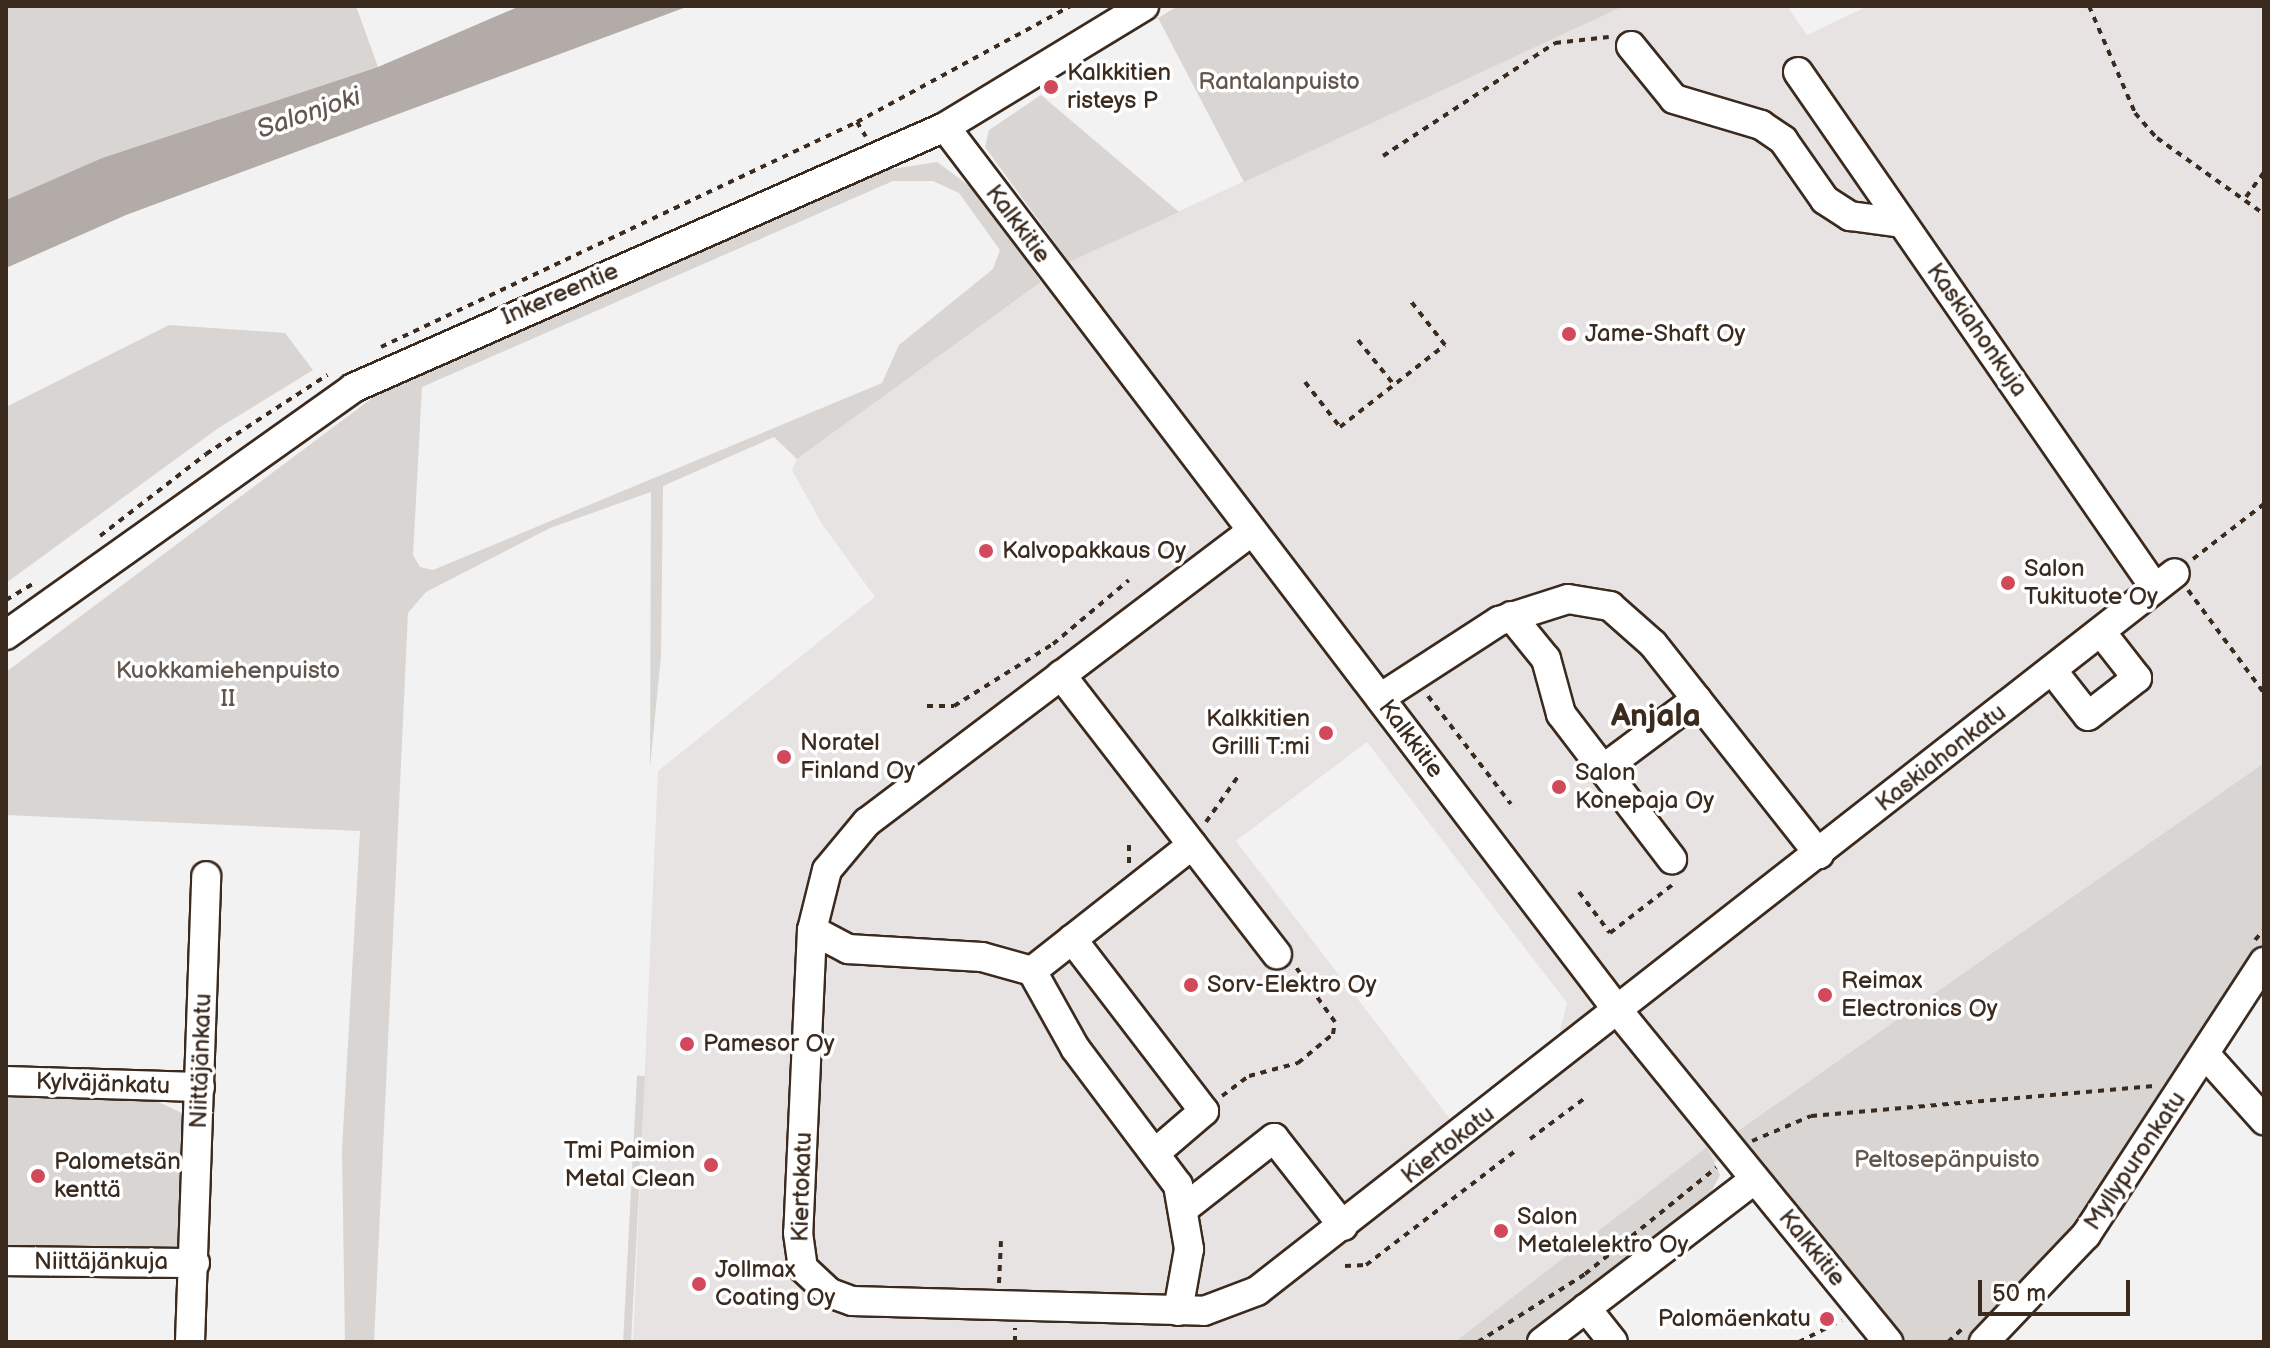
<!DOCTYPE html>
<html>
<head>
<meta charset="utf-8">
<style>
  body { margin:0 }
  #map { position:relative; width:2270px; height:1348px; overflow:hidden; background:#f3f2f2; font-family:"Balsamiq Sans",sans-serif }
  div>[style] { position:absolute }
  .built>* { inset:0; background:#e6e3e2 }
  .green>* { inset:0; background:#d8d5d2; transform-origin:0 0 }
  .water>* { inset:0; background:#b2aba7 }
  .path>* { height:4px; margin-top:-2px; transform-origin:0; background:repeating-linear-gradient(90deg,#3b2a1e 0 6px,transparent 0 12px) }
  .roads { filter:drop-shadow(2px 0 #3b2a1e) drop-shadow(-2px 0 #3b2a1e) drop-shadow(0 2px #3b2a1e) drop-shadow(0 -2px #3b2a1e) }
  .minor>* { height:28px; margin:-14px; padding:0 14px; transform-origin:14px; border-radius:14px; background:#fff }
  .dots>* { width:22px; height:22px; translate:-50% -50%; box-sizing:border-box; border:4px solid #fff; border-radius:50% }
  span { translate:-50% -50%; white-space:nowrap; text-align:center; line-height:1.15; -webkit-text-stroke:7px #fff; paint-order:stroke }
  .poi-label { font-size:24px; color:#3b2a1e }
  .left { translate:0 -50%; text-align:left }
  .right { translate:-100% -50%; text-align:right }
  .park-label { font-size:24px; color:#62554b }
  .street-label { font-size:24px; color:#3b2a1e }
  .water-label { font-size:26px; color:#65574e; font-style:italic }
  .district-label { font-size:32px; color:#3b2a1e; font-weight:700 }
  .frame { position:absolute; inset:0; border:8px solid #3b2a1e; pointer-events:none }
  .scale { position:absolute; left:1978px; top:1280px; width:152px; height:36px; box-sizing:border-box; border:4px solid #3b2a1e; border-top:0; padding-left:10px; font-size:24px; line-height:28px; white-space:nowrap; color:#3b2a1e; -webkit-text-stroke:6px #fff; paint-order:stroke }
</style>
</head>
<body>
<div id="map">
  <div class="built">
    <div style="clip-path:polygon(evenodd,1624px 6px,1787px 6px,1807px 35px,1868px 6px,2264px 6px,2264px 763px,1711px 1149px,1718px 1160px,1469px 1342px,633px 1342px,658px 771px,875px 597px,822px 524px,792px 470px,797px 459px,1069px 262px,1624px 6px,1367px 742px,1567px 1003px,1559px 1035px,1450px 1119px,1236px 841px,1367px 742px)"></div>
  </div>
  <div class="green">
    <div style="clip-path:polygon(6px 6px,356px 6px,378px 67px,102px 158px,6px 200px)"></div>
    <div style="clip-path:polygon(1178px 6px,1624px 6px,1244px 182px,1158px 18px)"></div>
    <div style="clip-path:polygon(1041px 95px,1179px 212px,1069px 262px,985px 147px,989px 130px)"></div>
    <div style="clip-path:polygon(evenodd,937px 162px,975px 190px,1041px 282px,797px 459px,774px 437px,663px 486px,661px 655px,650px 768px,651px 492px,550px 528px,426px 592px,408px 613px,374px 1342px,345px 1342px,342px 1150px,360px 831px,6px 815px,6px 672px,383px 390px,880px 171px,937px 162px,893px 181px,933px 181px,959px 193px,1000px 250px,993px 269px,899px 345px,882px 383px,433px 570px,420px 567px,413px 555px,422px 387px,893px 181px)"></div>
    <div style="clip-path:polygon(169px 325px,285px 333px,313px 370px,217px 429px,6px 583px,6px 407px)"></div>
    <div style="clip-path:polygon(2264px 763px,2264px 948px,2101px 1199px,2025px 1288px,1969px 1342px,1905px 1342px,1736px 1132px)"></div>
    <div style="left:645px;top:1076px;width:266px;height:8px;rotate:93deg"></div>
    <div style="clip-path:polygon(6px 1093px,152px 1099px,182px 1113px,181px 1250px,6px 1252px)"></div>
    <div style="clip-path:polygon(1707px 1147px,1720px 1175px,1707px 1200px,1522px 1342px,1455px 1342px)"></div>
  </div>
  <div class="water">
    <div style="clip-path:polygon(520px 6px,689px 6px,126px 215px,6px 268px,6px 200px,102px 158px,378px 67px)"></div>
  </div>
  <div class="path">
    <div style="left:2089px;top:6px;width:116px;rotate:66.7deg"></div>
    <div style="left:2135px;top:113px;width:33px;rotate:49deg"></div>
    <div style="left:2157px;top:138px;width:131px;rotate:35.4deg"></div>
    <div style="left:857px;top:122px;width:17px;rotate:59deg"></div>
    <div style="left:1383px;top:156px;width:206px;rotate:-33.3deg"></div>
    <div style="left:1555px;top:43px;width:54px;rotate:-6.3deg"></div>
    <div style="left:2246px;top:197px;width:31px;rotate:-54deg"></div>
    <div style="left:1358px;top:340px;width:58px;rotate:51.3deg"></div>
    <div style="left:381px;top:347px;width:526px;rotate:-25.3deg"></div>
    <div style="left:857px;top:122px;width:243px;rotate:-28.5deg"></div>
    <div style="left:1305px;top:382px;width:57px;rotate:52.1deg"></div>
    <div style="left:1340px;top:427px;width:133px;rotate:-38deg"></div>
    <div style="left:1445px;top:345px;width:58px;rotate:-128deg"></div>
    <div style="left:100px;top:536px;width:134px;rotate:-37.7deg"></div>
    <div style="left:206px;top:454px;width:145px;rotate:-33.1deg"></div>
    <div style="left:2193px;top:559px;width:90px;rotate:-37.8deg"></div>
    <div style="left:2188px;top:590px;width:128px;rotate:53.6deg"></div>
    <div style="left:6px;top:600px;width:33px;rotate:-31deg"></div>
    <div style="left:1428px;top:696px;width:136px;rotate:52.5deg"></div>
    <div style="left:927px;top:706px;width:27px"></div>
    <div style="left:954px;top:706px;width:117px;rotate:-32.1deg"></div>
    <div style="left:1053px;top:644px;width:99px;rotate:-40.1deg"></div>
    <div style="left:1206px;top:822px;width:57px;rotate:-54.9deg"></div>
    <div style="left:1129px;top:845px;width:21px;rotate:90deg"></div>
    <div style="left:1579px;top:892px;width:51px;rotate:52.9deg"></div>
    <div style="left:1610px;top:933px;width:83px;rotate:-37.7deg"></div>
    <div style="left:2255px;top:940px;width:13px;rotate:-48deg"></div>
    <div style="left:1222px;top:1096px;width:34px;rotate:-37deg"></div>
    <div style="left:1249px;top:1076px;width:51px;rotate:-14.9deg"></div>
    <div style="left:1298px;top:1063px;width:45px;rotate:-39.6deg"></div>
    <div style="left:1333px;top:1034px;width:12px;rotate:-81deg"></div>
    <div style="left:1335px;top:1022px;width:69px;rotate:-125.5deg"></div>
    <div style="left:1530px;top:1139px;width:69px;rotate:-36.7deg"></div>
    <div style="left:1752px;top:1141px;width:64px;rotate:-23deg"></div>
    <div style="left:1811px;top:1116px;width:344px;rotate:-5deg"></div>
    <div style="left:1345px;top:1266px;width:21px;rotate:-3deg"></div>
    <div style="left:1366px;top:1265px;width:188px;rotate:-37.4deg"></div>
    <div style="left:999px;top:1283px;width:42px;rotate:-87.3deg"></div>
    <div style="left:1015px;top:1342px;width:14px;rotate:-90deg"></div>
    <div style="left:1478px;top:1342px;width:127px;rotate:-32.4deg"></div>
    <div style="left:1585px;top:1274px;width:169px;rotate:-39deg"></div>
    <div style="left:1799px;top:1342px;width:48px;rotate:-27.1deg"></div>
    <div style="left:1948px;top:1342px;width:21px;rotate:-43deg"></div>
  </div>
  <div class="roads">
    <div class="minor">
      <div style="left:1631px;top:46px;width:68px;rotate:50.9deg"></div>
      <div style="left:1674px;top:99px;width:91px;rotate:16.6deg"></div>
      <div style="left:1761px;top:125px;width:27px;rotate:34deg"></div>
      <div style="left:1783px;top:140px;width:73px;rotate:55deg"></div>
      <div style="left:1825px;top:200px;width:30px;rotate:33deg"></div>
      <div style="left:1850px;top:216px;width:52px;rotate:7.7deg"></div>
      <div style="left:1798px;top:72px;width:627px;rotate:55.32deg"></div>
      <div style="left:945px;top:127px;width:1112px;rotate:52.71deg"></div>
      <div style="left:1619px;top:1012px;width:426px;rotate:50.8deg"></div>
      <div style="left:1252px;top:531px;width:483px;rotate:142.9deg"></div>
      <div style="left:867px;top:822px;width:62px;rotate:129.8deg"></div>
      <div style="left:827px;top:870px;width:62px;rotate:104deg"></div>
      <div style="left:812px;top:930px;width:303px;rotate:92.6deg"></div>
      <div style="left:798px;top:1233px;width:35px;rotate:82deg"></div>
      <div style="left:803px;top:1268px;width:37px;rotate:43deg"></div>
      <div style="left:830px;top:1293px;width:23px;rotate:20deg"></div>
      <div style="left:852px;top:1301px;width:352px;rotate:1.6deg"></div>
      <div style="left:1204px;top:1311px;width:57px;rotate:-20.7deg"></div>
      <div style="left:1257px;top:1291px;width:1165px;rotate:-38.03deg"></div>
      <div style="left:1511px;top:616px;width:55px;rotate:50.9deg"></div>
      <div style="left:1546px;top:659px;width:57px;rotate:74.7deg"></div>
      <div style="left:1561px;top:714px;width:183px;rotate:52.6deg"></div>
      <div style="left:6px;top:635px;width:426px;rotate:-35.4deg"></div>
      <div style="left:353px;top:388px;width:647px;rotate:-23.79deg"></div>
      <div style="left:945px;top:127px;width:233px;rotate:-31.3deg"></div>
      <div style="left:2052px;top:670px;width:58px;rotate:52deg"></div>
      <div style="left:2088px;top:716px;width:62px;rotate:-37.8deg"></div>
      <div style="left:2137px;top:678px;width:58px;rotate:-128deg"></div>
      <div style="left:1061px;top:675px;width:353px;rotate:52.3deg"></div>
      <div style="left:1380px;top:698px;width:142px;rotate:-32.9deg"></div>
      <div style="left:1499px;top:621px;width:72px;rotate:-17.7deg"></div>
      <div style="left:1568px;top:599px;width:43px;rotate:9.5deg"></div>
      <div style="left:1610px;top:606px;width:57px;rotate:41.5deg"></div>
      <div style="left:1653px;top:644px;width:268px;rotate:51.7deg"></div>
      <div style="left:1603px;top:769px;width:117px;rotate:-36.7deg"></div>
      <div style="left:812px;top:930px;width:41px;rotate:27.8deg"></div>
      <div style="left:848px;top:949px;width:134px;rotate:3.4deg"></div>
      <div style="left:982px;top:957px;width:52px;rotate:15.6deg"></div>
      <div style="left:1032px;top:971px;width:88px;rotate:60.8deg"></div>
      <div style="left:1075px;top:1048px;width:171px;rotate:53.1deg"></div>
      <div style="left:1178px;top:1185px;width:65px;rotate:80.2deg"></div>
      <div style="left:1189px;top:1249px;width:63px;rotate:100.1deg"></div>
      <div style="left:1072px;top:939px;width:217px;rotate:52.5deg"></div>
      <div style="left:1204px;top:1111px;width:65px;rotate:139.4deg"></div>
      <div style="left:1032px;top:971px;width:204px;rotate:-38.2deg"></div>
      <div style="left:2205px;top:1054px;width:89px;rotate:48.2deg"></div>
      <div style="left:6px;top:1081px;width:194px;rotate:1.8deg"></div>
      <div style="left:1186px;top:1207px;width:112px;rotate:-38.1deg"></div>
      <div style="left:1274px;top:1138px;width:112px;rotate:51.9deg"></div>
      <div style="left:6px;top:1261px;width:189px;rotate:0.6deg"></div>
      <div style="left:1586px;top:1308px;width:43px;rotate:51.5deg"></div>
      <div style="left:190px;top:1342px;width:466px;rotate:-88deg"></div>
      <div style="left:1542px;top:1342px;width:268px;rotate:-37.4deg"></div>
      <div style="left:1984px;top:1342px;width:148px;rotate:-46.4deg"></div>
      <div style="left:2086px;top:1235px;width:326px;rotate:-56.9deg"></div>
    </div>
  </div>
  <div class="dots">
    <div style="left:1051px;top:87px;background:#d1495b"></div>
    <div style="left:1569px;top:334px;background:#d1495b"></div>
    <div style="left:986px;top:551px;background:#d1495b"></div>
    <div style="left:2008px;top:583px;background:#d1495b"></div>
    <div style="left:1326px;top:733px;background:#d1495b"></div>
    <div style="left:784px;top:757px;background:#d1495b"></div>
    <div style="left:1559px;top:787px;background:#d1495b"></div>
    <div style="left:1191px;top:985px;background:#d1495b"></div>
    <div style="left:1825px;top:995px;background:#d1495b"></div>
    <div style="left:687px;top:1044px;background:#d1495b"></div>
    <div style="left:711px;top:1165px;background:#d1495b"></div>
    <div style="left:38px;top:1176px;background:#d1495b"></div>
    <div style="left:1501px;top:1231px;background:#d1495b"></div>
    <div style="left:699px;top:1284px;background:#d1495b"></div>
    <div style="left:1827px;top:1319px;background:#d1495b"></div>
  </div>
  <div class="poi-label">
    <span class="left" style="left:1067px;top:87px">Kalkkitien<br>risteys P</span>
    <span class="left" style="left:1585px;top:334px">Jame-Shaft Oy</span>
    <span class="left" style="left:1002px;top:551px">Kalvopakkaus Oy</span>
    <span class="left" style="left:2024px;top:583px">Salon<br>Tukituote Oy</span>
    <span class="right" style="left:1310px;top:733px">Kalkkitien<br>Grilli T:mi</span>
    <span class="left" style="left:800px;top:757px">Noratel<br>Finland Oy</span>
    <span class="left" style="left:1575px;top:787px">Salon<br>Konepaja Oy</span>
    <span class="left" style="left:1841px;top:995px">Reimax<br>Electronics Oy</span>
    <span class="left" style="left:1207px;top:985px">Sorv-Elektro Oy</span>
    <span class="left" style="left:703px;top:1044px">Pamesor Oy</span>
    <span class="right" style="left:695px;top:1165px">Tmi Paimion<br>Metal Clean</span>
    <span class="left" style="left:54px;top:1176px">Palometsän<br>kenttä</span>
    <span class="left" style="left:1517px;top:1231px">Salon<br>Metalelektro Oy</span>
    <span class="left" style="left:715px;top:1284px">Jollmax<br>Coating Oy</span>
    <span class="right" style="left:1811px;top:1319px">Palomäenkatu</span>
  </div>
  <div class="park-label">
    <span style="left:1279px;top:82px">Rantalanpuisto</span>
    <span style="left:228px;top:685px">Kuokkamiehenpuisto<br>II</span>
    <span style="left:1947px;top:1160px">Peltosepänpuisto</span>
  </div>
  <div class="street-label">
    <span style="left:1018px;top:224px;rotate:53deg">Kalkkitie</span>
    <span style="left:560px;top:294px;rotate:-23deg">Inkereentie</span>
    <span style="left:1977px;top:330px;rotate:55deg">Kaskiahonkuja</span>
    <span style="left:1411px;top:739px;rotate:53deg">Kalkkitie</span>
    <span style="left:1941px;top:758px;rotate:-38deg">Kaskiahonkatu</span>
    <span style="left:201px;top:1061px;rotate:-88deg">Niittäjänkatu</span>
    <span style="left:103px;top:1084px;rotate:2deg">Kylväjänkatu</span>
    <span style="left:1448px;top:1145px;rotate:-38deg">Kiertokatu</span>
    <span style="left:2135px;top:1161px;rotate:-56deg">Myllypuronkatu</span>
    <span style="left:802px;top:1187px;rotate:-88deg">Kiertokatu</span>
    <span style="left:1812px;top:1248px;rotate:51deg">Kalkkitie</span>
    <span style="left:101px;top:1262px">Niittäjänkuja</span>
  </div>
  <div class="water-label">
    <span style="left:309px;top:114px;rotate:-19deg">Salonjoki</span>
  </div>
  <div class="district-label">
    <span style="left:1656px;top:717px">Anjala</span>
  </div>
  <div class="frame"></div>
  <div class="scale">50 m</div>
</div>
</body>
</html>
